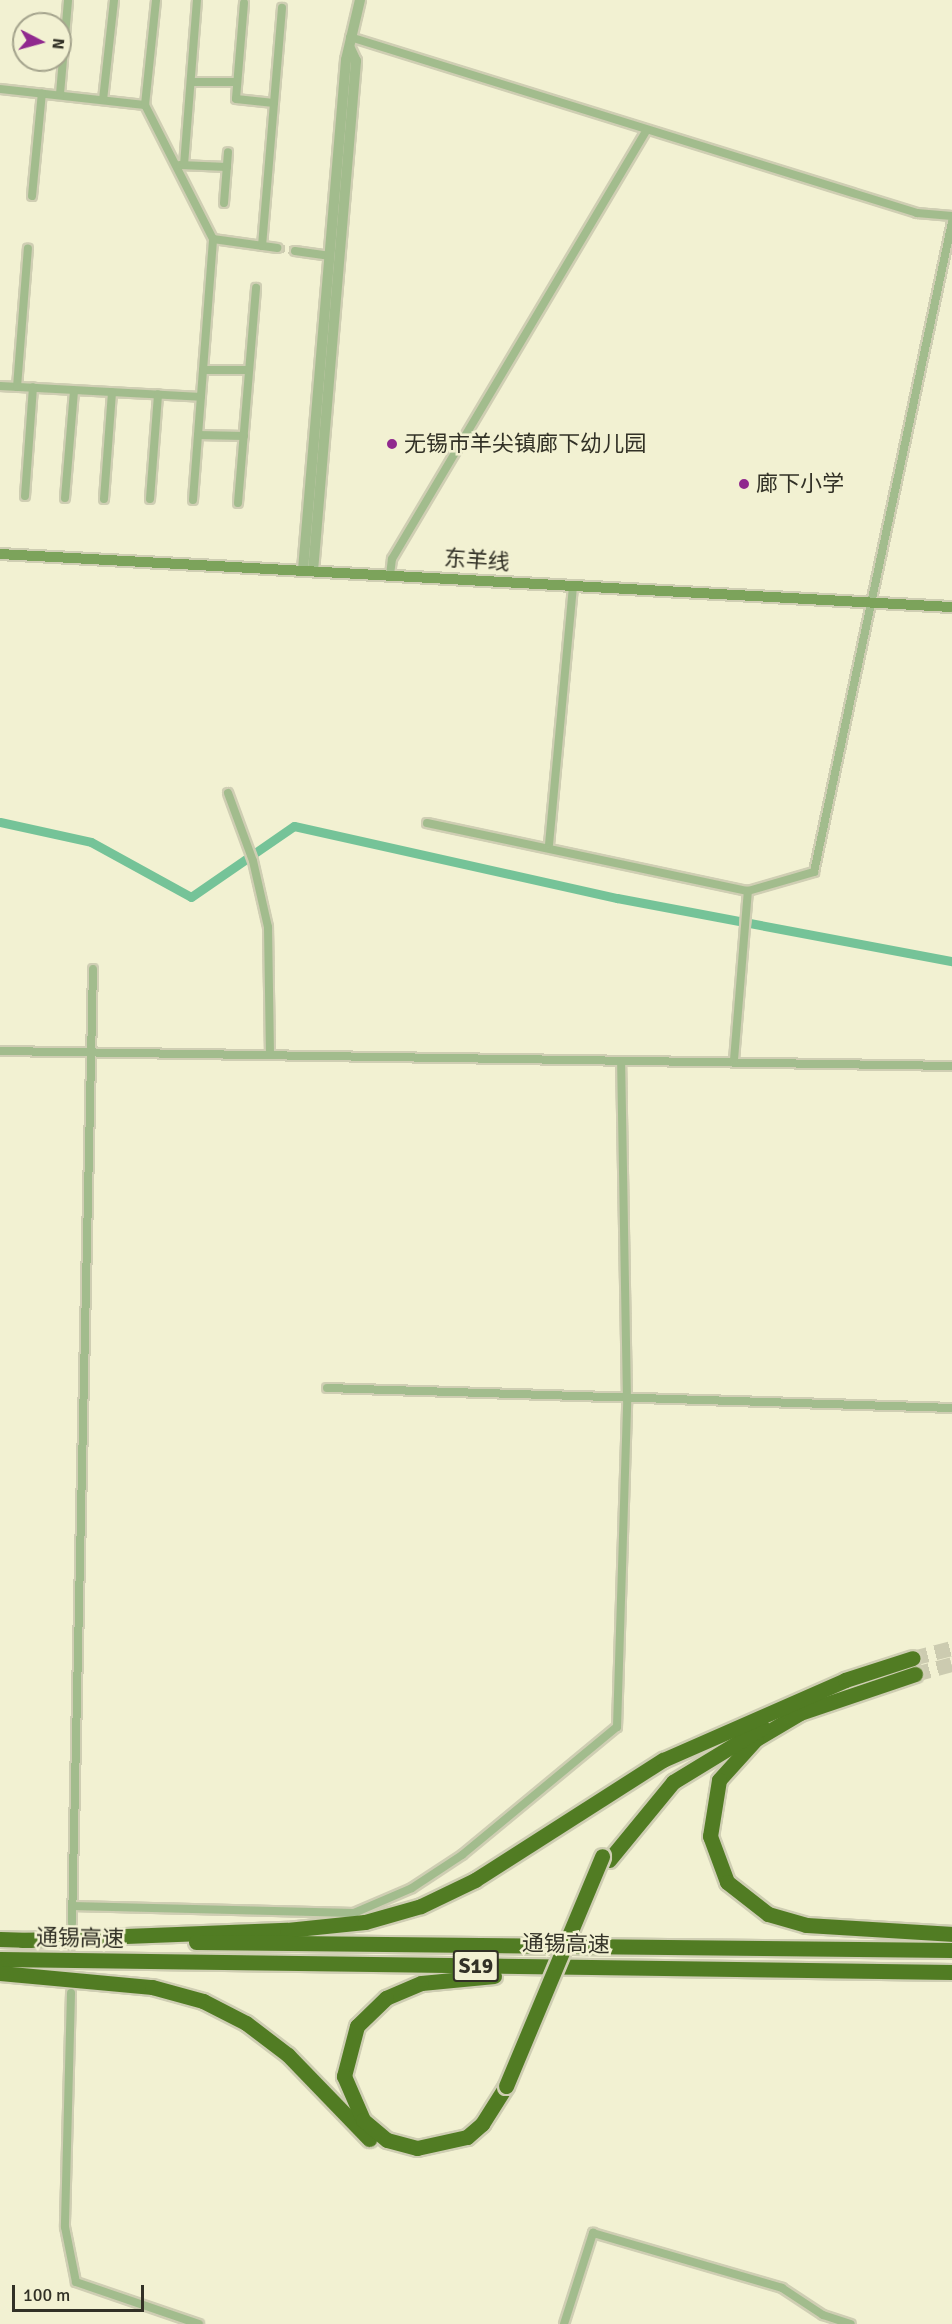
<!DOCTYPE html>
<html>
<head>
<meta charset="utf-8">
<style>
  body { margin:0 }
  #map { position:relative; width:952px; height:2324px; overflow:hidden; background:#f2f1d2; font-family:Signika,"Noto Sans SC",sans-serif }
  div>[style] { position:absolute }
  .canal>* { height:9px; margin:-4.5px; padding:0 4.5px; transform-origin:4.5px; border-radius:4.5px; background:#75c398 }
  .minor-tunnel>* { height:8px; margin-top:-4px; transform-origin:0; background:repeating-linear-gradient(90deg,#cccbb0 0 8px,transparent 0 12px) }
  .motorway-tunnel>* { height:15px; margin-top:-7.5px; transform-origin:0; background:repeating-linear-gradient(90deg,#cccbb0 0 15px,transparent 0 23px) }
  .roads { filter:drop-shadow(2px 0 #cfceb3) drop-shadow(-2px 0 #cfceb3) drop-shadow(0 2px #cfceb3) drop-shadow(0 -2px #cfceb3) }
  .minor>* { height:8px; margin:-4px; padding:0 4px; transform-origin:4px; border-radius:4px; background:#a2bc8d }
  .tertiary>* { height:10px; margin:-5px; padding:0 5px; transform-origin:5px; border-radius:5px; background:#a2bc8d }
  .secondary>* { height:10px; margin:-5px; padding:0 5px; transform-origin:5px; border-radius:5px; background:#7ca35b }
  .motorway>* { height:15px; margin:-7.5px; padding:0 7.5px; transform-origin:7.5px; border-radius:7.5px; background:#517c23 }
  .bridges { filter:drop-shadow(2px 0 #cfceb3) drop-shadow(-2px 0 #cfceb3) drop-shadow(0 2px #cfceb3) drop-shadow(0 -2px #cfceb3) }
  .motorway-bridge>* { height:15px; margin:-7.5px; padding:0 7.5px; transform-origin:7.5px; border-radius:7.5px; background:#517c23 }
  .dots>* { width:16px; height:16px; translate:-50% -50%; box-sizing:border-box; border:3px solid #f2f1d2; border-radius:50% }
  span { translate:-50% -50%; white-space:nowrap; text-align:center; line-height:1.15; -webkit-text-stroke:5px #f2f1d2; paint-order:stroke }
  .shield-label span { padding:2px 4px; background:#f2f1d2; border:2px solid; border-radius:4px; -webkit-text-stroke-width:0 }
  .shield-label { font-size:21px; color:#323126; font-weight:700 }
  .poi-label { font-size:22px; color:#323126 }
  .left { translate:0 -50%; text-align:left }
  .street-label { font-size:22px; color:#323126 }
  .north { position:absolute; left:12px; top:12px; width:60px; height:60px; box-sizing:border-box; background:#f2f1d2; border:2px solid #a5a48d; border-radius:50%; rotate:96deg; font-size:16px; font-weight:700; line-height:24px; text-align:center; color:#323126 }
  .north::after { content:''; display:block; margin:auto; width:21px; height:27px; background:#90298e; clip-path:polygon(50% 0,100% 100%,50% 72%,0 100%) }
  .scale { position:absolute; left:12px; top:2285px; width:132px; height:27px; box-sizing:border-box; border:3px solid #323126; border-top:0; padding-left:8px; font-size:18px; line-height:21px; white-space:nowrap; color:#323126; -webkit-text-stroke:4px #f2f1d2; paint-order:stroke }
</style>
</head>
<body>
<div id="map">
  <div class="canal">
    <div style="left:0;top:822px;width:93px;rotate:12.4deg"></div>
    <div style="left:91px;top:842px;width:114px;rotate:28.8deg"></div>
    <div style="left:191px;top:897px;width:125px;rotate:-34.6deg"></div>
    <div style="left:294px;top:826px;width:331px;rotate:12.6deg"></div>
    <div style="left:617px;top:898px;width:341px;rotate:10.7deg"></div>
  </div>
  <div class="minor-tunnel">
    <div style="left:277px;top:248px;width:18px;rotate:9deg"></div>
    <div style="left:71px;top:1993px;width:70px;rotate:-89.2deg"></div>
  </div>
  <div class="motorway-tunnel">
    <div style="left:913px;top:1658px;width:40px;rotate:-14.4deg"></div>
    <div style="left:915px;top:1674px;width:38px;rotate:-15deg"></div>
  </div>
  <div class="roads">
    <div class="minor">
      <div style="left:244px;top:3px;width:96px;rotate:94.8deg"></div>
      <div style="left:236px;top:99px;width:38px;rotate:6deg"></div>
      <div style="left:350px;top:37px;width:594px;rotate:17.24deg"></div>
      <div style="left:917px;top:213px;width:35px;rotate:5deg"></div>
      <div style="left:191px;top:82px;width:46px"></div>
      <div style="left:0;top:89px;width:146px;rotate:6.3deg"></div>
      <div style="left:145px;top:105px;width:150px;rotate:63.1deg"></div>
      <div style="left:213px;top:239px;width:65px;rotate:8deg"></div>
      <div style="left:60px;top:94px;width:94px;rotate:-85.1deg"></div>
      <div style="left:103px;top:100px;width:101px;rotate:-83.7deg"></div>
      <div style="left:145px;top:105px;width:106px;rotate:-84deg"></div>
      <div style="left:180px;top:165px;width:47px;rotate:2.4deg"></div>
      <div style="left:184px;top:165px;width:166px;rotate:-85.5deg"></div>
      <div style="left:32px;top:196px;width:103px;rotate:-84.5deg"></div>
      <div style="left:224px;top:203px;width:51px;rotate:-85.5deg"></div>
      <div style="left:262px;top:246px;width:239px;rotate:-85.2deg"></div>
      <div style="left:295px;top:251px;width:34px;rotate:8deg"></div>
      <div style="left:203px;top:370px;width:46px"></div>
      <div style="left:0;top:386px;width:201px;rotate:3.1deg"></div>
      <div style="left:17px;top:387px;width:139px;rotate:-85.5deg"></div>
      <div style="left:198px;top:435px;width:46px;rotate:1.2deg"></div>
      <div style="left:25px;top:496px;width:109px;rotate:-85.8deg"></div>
      <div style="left:65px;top:498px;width:108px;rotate:-85.2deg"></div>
      <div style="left:104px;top:499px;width:107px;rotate:-85.7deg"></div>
      <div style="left:150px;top:499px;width:105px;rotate:-85.6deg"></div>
      <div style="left:193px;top:500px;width:262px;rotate:-85.6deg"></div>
      <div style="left:238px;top:503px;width:216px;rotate:-85.2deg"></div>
      <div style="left:390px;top:575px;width:16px;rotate:-83deg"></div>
      <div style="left:392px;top:559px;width:498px;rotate:-59.3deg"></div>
      <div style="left:228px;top:793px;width:72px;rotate:69.8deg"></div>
      <div style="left:253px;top:861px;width:68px;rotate:77.2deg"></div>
      <div style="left:268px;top:927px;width:126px;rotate:89.1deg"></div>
      <div style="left:427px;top:823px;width:328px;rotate:12deg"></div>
      <div style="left:748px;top:891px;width:69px;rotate:-16.1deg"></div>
      <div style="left:814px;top:872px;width:664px;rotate:-78.01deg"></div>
      <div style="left:549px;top:845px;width:260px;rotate:-84.7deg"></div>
      <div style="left:0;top:1051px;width:952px;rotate:0.9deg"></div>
      <div style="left:734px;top:1060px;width:170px;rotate:-85.3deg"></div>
      <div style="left:327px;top:1388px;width:625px;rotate:1.83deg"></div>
      <div style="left:72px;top:1906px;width:282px;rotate:1.4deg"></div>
      <div style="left:354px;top:1913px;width:63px;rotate:-23.3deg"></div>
      <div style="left:412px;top:1888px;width:60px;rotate:-33.4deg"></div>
      <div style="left:462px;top:1855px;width:201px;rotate:-39.6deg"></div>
      <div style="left:617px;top:1727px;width:327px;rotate:-88.2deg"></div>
      <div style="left:627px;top:1400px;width:337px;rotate:-91deg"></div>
      <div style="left:72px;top:1923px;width:954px;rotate:-88.74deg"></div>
      <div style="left:71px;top:1993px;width:234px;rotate:91.5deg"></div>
      <div style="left:65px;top:2227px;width:56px;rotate:78.7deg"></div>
      <div style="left:76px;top:2282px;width:130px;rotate:18.9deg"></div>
      <div style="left:564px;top:2324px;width:96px;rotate:-72.3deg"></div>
      <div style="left:593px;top:2233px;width:197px;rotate:16.2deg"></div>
      <div style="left:782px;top:2288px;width:49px;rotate:33.4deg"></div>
      <div style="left:823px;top:2315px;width:29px;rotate:18deg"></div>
    </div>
    <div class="tertiary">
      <div style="left:303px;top:570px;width:512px;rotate:-85.18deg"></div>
      <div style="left:346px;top:60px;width:62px;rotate:-76.9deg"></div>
      <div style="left:313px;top:571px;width:512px;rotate:-85.18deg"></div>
      <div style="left:356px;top:61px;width:14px;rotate:-115deg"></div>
    </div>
    <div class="secondary">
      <div style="left:0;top:554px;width:953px;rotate:3.19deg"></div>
    </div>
    <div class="motorway">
      <div style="left:800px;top:1713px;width:51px;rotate:149.4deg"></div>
      <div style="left:756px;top:1739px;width:55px;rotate:132.1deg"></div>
      <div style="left:719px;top:1780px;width:57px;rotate:99.1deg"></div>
      <div style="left:710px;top:1836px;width:49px;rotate:69.7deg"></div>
      <div style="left:727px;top:1882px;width:52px;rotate:38deg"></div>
      <div style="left:768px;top:1914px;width:40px;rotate:16deg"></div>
      <div style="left:806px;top:1925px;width:146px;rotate:3.5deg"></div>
      <div style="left:791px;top:1716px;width:131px;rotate:-18.7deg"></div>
      <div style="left:609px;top:1860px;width:101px;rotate:-50.6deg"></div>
      <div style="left:673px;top:1782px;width:105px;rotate:-31.4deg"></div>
      <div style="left:0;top:1939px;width:31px;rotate:2deg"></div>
      <div style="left:22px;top:1940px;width:265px;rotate:-2.2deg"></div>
      <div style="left:287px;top:1930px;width:78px;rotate:-5.9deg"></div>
      <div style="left:365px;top:1922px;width:58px;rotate:-15.9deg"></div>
      <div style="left:421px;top:1906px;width:60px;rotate:-25.7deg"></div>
      <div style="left:475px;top:1880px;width:223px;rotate:-32.6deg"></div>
      <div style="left:663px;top:1760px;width:199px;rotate:-23.7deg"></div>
      <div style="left:845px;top:1680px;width:71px;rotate:-17.9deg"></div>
      <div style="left:196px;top:1942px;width:756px;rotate:0.61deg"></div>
      <div style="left:0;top:1959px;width:952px;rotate:0.78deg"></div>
      <div style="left:0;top:1973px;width:153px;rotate:5.3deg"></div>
      <div style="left:152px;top:1987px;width:53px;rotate:15.4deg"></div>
      <div style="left:203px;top:2001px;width:48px;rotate:27.1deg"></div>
      <div style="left:246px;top:2023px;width:53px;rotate:37.3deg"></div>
      <div style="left:288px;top:2055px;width:117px;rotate:46deg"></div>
      <div style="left:494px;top:1976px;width:73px;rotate:174.5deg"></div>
      <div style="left:421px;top:1983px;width:38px;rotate:157deg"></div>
      <div style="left:386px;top:1998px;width:40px;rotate:136deg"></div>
      <div style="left:357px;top:2026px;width:52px;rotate:104.6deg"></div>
      <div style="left:344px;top:2076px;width:48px;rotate:66.6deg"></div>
      <div style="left:363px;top:2120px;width:31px;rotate:40deg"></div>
      <div style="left:387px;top:2140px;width:31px;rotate:15deg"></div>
      <div style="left:417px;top:2148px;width:51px;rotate:-12.4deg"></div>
      <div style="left:467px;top:2137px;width:20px;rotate:-41deg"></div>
      <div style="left:482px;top:2124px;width:45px;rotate:-57.7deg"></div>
    </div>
  </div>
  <div class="bridges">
    <div class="motorway-bridge">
      <div style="left:506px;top:2086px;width:249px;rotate:-67.3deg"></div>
    </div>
  </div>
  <div class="dots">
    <div style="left:392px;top:444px;background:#90298e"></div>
    <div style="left:744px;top:484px;background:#90298e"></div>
  </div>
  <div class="shield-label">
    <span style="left:476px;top:1966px">S19</span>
  </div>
  <div class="poi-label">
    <span class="left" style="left:404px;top:444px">无锡市羊尖镇廊下幼儿园</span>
    <span class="left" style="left:756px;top:484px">廊下小学</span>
  </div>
  <div class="street-label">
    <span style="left:477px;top:560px;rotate:4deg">东羊线</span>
    <span style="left:80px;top:1938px;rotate:1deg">通锡高速</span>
    <span style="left:566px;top:1944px;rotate:1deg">通锡高速</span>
  </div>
  <div class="north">N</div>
  <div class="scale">100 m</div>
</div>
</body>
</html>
